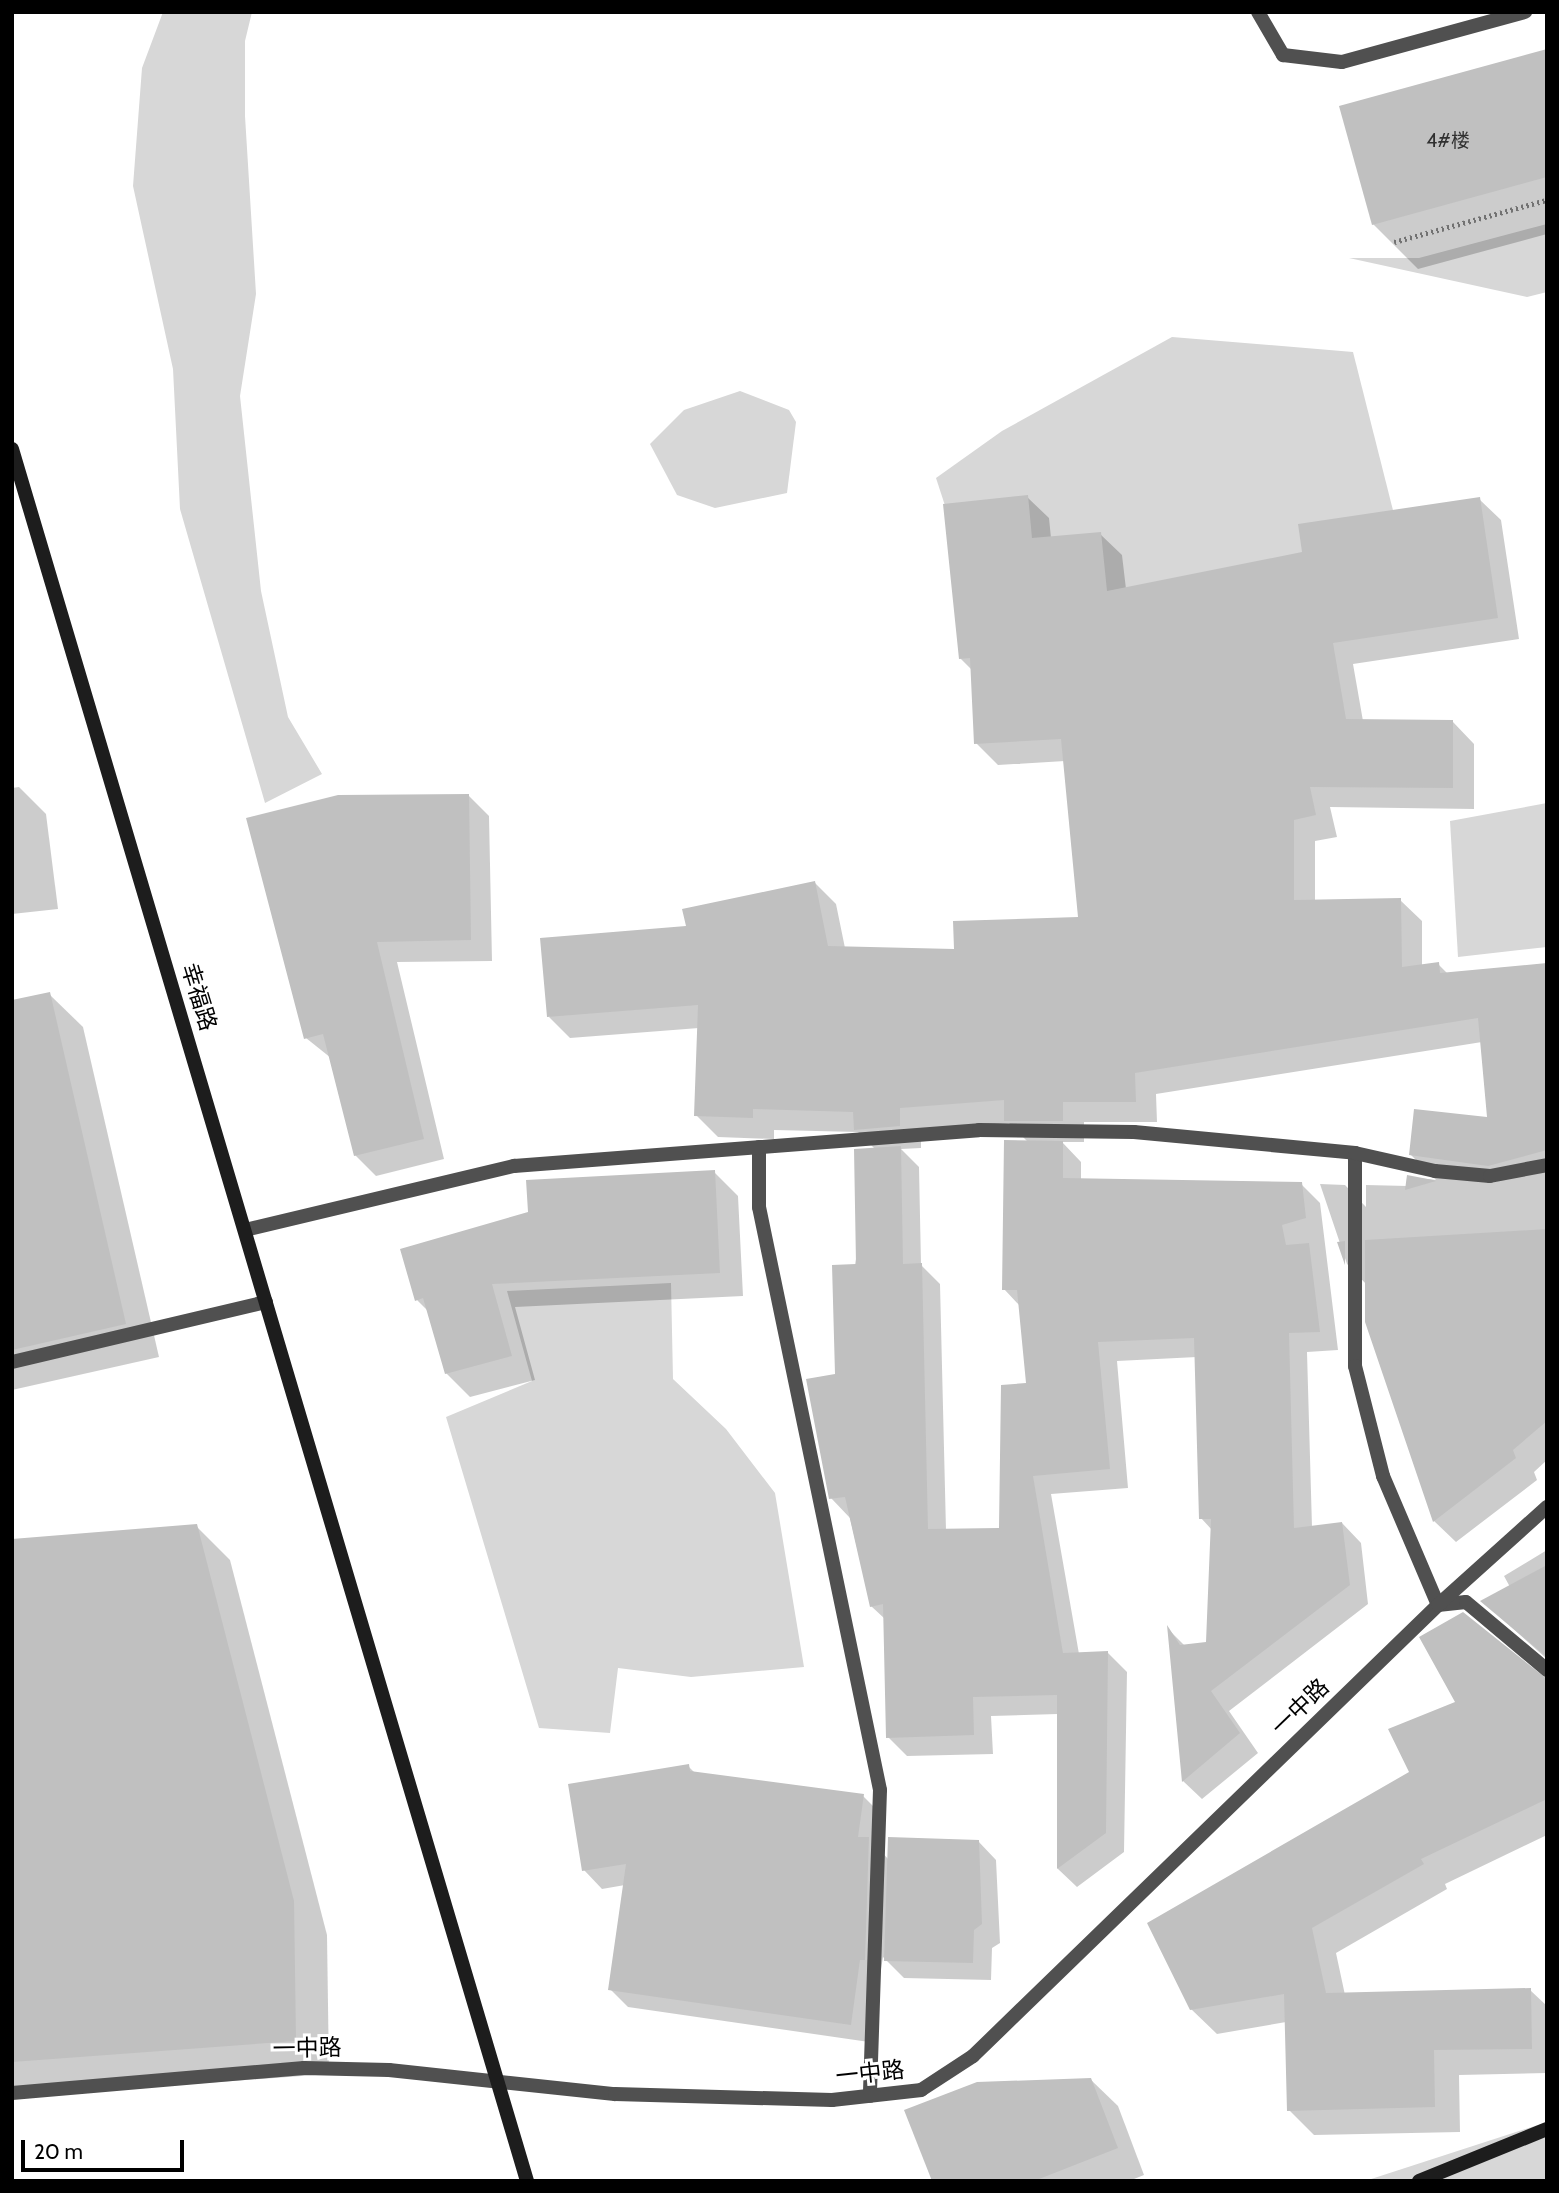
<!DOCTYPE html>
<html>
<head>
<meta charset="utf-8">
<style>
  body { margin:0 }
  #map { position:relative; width:1559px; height:2193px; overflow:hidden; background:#fff; font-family:Cabin,"Noto Sans SC",sans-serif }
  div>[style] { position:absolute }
  .green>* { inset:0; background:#d7d7d7 }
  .shadow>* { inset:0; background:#0003 }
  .building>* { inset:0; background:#c0c0c0 }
  .path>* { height:4.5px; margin-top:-2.25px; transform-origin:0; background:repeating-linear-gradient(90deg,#727272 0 2px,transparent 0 5.5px) }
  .lane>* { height:14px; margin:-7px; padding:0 7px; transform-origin:7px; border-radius:7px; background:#505050 }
  .street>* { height:14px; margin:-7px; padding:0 7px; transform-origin:7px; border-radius:7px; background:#505050 }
  .secondary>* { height:14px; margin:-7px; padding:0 7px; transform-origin:7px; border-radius:7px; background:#1d1d1d }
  span { translate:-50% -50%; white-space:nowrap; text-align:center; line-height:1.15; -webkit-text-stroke:6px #fff; paint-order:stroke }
  .number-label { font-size:19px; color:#303030 }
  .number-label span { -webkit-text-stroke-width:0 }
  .street-label { font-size:23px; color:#000 }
  .frame { position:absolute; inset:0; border:14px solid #000; pointer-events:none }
  .scale { position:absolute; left:21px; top:2140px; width:163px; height:32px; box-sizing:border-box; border:4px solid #000; border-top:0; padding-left:9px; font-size:21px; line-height:24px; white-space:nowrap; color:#000; -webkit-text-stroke:5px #fff; paint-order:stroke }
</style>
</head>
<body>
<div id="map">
  <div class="green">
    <div style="clip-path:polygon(163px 12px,252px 12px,245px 41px,245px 116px,256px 294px,240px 396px,261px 591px,288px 717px,322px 774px,265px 803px,180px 509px,173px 369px,133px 186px,142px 68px)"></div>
    <div style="clip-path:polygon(1547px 224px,1547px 292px,1527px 297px,1349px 258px,1419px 258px)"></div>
    <div style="clip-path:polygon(1172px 337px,1353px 352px,1423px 629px,987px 634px,936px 478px,1002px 431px)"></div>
    <div style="clip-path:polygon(740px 391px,789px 410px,796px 422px,787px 493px,715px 508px,677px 495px,650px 444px,684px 410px)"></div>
    <div style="clip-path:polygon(1547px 803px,1547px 947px,1458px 957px,1450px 821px)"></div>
    <div style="clip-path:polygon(671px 1283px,673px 1379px,726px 1429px,775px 1493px,804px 1667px,691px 1677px,618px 1668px,610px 1733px,539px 1728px,446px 1417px,532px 1381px,507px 1291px)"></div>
    <div style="clip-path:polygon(1547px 2122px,1547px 2181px,1365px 2181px)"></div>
  </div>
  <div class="shadow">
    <div style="clip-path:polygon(1547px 51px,1547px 234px,1418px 269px,1373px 224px)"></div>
    <div style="clip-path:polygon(evenodd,1027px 497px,1049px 518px,1051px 538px,1100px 534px,1122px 555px,1126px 589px,1304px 553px,1479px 499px,1501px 520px,1519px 639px,1353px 664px,1363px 721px,1453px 722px,1474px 744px,1474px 809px,1330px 807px,1337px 837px,1315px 841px,1315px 901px,1400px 900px,1422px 921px,1422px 966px,1438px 964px,1448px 974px,1547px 965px,1547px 1460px,1534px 1472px,1537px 1480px,1456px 1542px,1434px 1521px,1366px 1284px,1347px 1264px,1320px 1184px,1345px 1185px,1366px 1207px,1366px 1185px,1408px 1186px,1409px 1177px,1436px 1180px,1411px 1155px,1489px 1118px,1482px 1042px,1156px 1094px,1157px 1122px,1084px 1122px,1084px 1142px,1062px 1142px,1081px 1162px,1081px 1180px,1301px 1184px,1320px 1203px,1338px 1350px,1307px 1352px,1312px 1527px,1342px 1523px,1361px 1543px,1368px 1604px,1229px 1711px,1258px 1753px,1202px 1799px,1183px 1781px,1169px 1630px,1185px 1646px,1207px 1644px,1212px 1530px,1201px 1518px,1197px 1357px,1117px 1361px,1128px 1488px,1051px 1494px,1079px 1654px,1108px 1653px,1127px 1672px,1124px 1852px,1077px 1887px,1058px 1869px,1058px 1714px,991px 1716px,993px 1754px,907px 1756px,888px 1737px,885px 1619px,871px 1606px,850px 1518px,831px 1498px,836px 1375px,875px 1149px,858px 1132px,774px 1130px,774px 1139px,718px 1137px,696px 1115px,699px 1028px,570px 1038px,549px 1017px,688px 928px,814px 882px,836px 904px,845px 948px,956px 951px,1080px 919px,1065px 761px,998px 765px,976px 743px,972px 670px,960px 658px,1027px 497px,1009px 1123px,1028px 1142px,1004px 1289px,1020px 1306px,1028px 1385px,1001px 1530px,946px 1530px,940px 1284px,921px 1265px,919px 1167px,901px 1149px,921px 1148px,921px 1129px,1009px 1123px)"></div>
    <div style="clip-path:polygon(19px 787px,46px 814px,58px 909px,12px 914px,12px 788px)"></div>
    <div style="clip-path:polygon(468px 795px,489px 816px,492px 961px,397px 962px,444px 1159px,376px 1176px,355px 1155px,331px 1058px,306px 1038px)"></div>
    <div style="clip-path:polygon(49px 994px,83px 1027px,159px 1357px,12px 1390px,12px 1002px)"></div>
    <div style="clip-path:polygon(714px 1172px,738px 1196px,743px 1296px,515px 1307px,535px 1380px,470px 1397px,446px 1373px,429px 1312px,417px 1300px,530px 1214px)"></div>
    <div style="clip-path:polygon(196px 1526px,230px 1560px,327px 1935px,329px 2074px,12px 2097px,12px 1541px)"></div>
    <div style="clip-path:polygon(1547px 1550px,1547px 1659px,1482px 1601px,1510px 1587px,1504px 1576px)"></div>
    <div style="clip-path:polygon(1463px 1614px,1540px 1679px,1547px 1679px,1547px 1835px,1445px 1884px,1447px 1889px,1336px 1953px,1345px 1995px,1530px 1990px,1547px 2006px,1547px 2073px,1459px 2075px,1460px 2132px,1314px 2135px,1289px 2110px,1286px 2022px,1217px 2034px,1191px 2009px,1411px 1773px,1458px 1703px,1421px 1637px)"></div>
    <div style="clip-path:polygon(688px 1766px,695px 1773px,863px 1796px,881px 1814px,877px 1847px,889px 1860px,978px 1841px,996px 1860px,1000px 1943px,992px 1948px,991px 1980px,904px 1978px,883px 1957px,869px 2042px,628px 2007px,610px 1989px,625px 1885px,602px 1889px,584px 1870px)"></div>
    <div style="clip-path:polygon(1090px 2079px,1118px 2106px,1144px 2175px,1129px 2181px,934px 2181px)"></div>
  </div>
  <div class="building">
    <div style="clip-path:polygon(1547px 49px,1547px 177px,1372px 225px,1339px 106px)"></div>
    <div style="clip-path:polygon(1028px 495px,1032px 538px,1101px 532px,1107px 591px,1302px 552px,1298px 524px,1480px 497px,1498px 618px,1333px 643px,1346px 719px,1453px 720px,1453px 788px,1310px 787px,1316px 815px,1294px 820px,1294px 900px,1401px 898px,1402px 967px,1439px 962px,1440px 973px,1547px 963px,1547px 1150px,1488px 1166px,1409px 1155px,1414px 1109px,1487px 1117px,1478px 1018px,1135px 1073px,1136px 1102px,1063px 1102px,1063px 1121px,1004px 1121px,1004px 1100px,900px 1108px,900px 1126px,854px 1130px,853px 1112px,753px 1109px,753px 1118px,694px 1116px,698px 1005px,547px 1017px,540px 938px,686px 926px,682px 909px,815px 881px,828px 946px,954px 949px,953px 921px,1078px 917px,1061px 739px,974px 744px,970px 658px,959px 659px,943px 504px)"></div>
    <div style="clip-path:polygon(469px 794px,471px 940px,377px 942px,424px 1139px,354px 1156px,323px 1034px,304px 1039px,246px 818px,338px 795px)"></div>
    <div style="clip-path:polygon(50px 992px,126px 1324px,12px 1350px,12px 1000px)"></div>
    <div style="clip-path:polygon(1004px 1140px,1063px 1141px,1063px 1178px,1302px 1182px,1306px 1218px,1282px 1225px,1286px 1245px,1309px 1243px,1320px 1332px,1289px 1333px,1294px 1528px,1342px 1522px,1350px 1585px,1211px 1691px,1240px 1733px,1182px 1782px,1167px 1625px,1180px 1645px,1206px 1642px,1211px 1519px,1199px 1519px,1194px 1338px,1098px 1342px,1110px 1469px,1033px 1476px,1063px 1653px,1108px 1651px,1106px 1833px,1057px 1869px,1057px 1695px,973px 1697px,974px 1735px,886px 1738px,883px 1604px,870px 1607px,845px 1497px,829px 1499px,806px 1379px,835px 1374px,832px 1265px,856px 1264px,854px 1149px,901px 1146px,903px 1264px,922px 1263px,928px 1529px,999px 1528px,1001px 1385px,1026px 1383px,1017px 1290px,1002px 1290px)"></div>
    <div style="clip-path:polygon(715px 1170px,720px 1273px,492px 1284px,512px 1356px,445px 1374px,423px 1298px,415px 1301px,400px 1249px,528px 1212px,526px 1180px)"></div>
    <div style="clip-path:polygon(1407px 1175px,1433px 1180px,1436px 1181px,1405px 1190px)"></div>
    <div style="clip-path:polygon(1547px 1229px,1547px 1421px,1513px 1450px,1516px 1458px,1433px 1522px,1365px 1322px,1365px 1240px)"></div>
    <div style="clip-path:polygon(1345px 1241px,1345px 1265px,1337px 1242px)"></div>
    <div style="clip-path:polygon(197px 1524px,294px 1901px,296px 2041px,12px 2062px,12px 1539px)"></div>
    <div style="clip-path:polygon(1547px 1565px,1547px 1657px,1480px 1601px)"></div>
    <div style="clip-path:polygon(1463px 1612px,1547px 1679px,1547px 1799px,1421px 1859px,1424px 1864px,1312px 1928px,1326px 1993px,1531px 1988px,1532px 2049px,1434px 2050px,1435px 2107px,1287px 2111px,1284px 1994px,1190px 2010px,1147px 1923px,1409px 1772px,1388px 1729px,1455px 1702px,1419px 1637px)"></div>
    <div style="clip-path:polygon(689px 1764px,690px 1771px,864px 1794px,858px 1837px,869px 1837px,865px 1960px,860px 1960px,851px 2025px,608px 1990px,626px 1864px,582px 1871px,568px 1784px)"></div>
    <div style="clip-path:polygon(888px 1837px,979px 1840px,982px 1924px,974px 1930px,973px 1963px,884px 1961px)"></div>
    <div style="clip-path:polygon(1091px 2078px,1118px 2148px,1034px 2181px,932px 2181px,904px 2110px,977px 2082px)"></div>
  </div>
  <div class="path">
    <div style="left:1394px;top:242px;width:159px;rotate:-15.4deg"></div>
  </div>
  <div class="lane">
    <div style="left:1258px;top:12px;width:50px;rotate:59.8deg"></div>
    <div style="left:1283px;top:55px;width:59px;rotate:6.8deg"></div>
    <div style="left:1342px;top:62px;width:190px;rotate:-15.3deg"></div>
    <div style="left:759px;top:1147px;width:60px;rotate:90deg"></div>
    <div style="left:759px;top:1207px;width:595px;rotate:78.27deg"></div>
    <div style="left:880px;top:1790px;width:306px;rotate:91.9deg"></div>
    <div style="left:1355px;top:1153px;width:213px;rotate:90deg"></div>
    <div style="left:1355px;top:1366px;width:114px;rotate:75.7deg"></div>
    <div style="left:1383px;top:1476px;width:140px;rotate:66.9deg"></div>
    <div style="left:1438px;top:1605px;width:28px;rotate:-6deg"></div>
    <div style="left:1466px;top:1602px;width:106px;rotate:40deg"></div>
    <div style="left:12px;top:1362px;width:261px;rotate:-13.3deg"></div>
  </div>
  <div class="street">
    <div style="left:245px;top:1230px;width:277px;rotate:-13.4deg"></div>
    <div style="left:514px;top:1166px;width:466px;rotate:-4.4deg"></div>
    <div style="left:979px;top:1130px;width:155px;rotate:0.7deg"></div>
    <div style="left:1134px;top:1132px;width:222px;rotate:5.4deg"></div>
    <div style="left:1355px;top:1153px;width:82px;rotate:12.7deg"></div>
    <div style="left:1435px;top:1171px;width:55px;rotate:5.2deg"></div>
    <div style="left:1490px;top:1176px;width:58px;rotate:-10.9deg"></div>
    <div style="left:12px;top:2093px;width:293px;rotate:-4.9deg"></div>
    <div style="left:304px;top:2068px;width:85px;rotate:1.3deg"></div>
    <div style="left:389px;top:2070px;width:227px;rotate:6.1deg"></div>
    <div style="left:615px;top:2094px;width:217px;rotate:1.6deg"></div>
    <div style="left:832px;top:2100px;width:90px;rotate:-6.4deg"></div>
    <div style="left:921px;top:2090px;width:62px;rotate:-33.2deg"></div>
    <div style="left:973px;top:2056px;width:648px;rotate:-44.12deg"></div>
    <div style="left:1438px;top:1605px;width:147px;rotate:-42deg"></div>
  </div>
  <div class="secondary">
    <div style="left:12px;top:449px;width:1807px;rotate:73.44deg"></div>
    <div style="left:1419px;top:2181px;width:138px;rotate:-22.1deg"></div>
  </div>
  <div class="number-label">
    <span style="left:1448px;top:141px">4#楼</span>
  </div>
  <div class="street-label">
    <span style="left:199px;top:997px;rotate:73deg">幸福路</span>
    <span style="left:1300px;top:1707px;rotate:-44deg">一中路</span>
    <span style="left:307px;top:2048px;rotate:-1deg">一中路</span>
    <span style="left:870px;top:2073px;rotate:-6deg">一中路</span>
  </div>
  <div class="frame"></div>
  <div class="scale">20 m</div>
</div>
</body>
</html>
